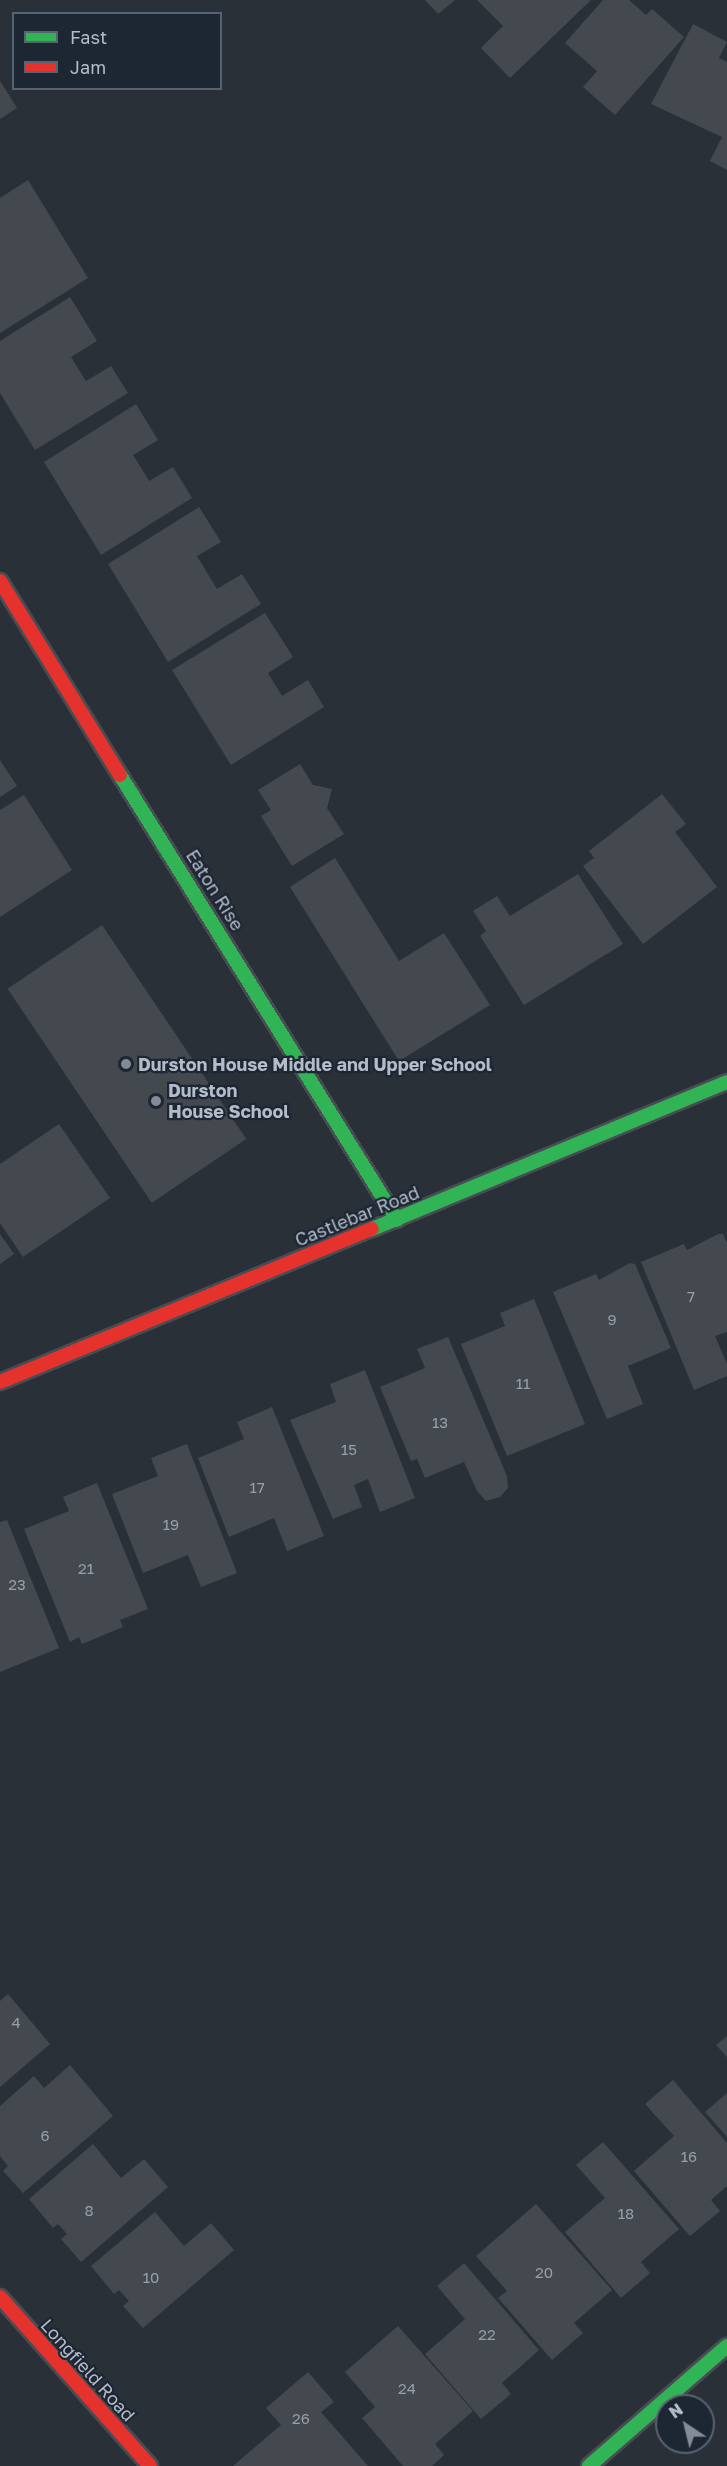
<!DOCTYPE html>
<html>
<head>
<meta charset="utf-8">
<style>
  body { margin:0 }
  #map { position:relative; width:727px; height:2466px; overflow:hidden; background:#2a3038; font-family:"Golos Text",sans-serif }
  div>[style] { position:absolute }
  .building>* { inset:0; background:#444950; transform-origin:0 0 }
  .roads { filter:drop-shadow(2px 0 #484c53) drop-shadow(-2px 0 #484c53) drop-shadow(0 2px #484c53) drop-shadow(0 -2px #484c53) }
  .fast>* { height:14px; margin:-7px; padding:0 7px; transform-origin:7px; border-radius:7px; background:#30b455 }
  .jam>* { height:14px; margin:-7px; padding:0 7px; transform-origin:7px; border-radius:7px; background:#e5322d }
  .dots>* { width:16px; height:16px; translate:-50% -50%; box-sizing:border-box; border:3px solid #1d2633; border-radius:50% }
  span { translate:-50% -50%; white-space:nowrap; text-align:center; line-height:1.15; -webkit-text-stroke:4.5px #1d2633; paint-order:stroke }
  .number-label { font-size:15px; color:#989fab }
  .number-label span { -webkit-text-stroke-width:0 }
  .street-label { font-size:18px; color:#b4bcc9 }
  .poi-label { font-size:18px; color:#b4bcc9; font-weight:700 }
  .left { translate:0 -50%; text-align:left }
  .legend { position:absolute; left:12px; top:12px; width:210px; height:78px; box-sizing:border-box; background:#1d2633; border:2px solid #59626f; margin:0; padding:8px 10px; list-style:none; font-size:18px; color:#b4bcc9 }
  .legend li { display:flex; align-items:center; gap:12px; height:30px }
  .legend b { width:30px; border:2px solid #59626f }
  .north { position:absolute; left:655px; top:2394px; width:60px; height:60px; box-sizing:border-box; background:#1d2633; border:2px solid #59626f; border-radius:50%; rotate:325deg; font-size:16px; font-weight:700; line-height:24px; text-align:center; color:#b4bcc9 }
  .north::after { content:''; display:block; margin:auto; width:21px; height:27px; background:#848b96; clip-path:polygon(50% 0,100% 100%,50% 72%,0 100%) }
</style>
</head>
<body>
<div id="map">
  <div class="building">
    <div style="clip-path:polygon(425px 0,455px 0,438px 14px)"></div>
    <div style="clip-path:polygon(477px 0,591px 0,510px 78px,481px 48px,503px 26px)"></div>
    <div style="clip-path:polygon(603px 0,629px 0,646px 15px,652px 9px,684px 37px,615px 115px,583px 87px,597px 71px,565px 43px)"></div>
    <div style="clip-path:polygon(693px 24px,727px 42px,719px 58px,727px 62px,727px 170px,710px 161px,722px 137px,651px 104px)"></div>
    <div style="clip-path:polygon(0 81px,17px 108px,0 119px)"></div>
    <div style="clip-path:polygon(28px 180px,88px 278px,0 333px,0 198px)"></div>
    <div style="clip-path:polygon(70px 297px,97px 341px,71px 357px,86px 381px,111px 366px,128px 393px,35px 450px,0 393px,0 341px)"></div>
    <div style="clip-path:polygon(136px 404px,158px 440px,133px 455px,140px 466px,149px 481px,173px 467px,192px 498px,101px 555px,44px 462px)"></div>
    <div style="clip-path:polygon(199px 507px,221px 542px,197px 556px,217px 589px,242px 574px,261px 604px,168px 662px,108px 564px)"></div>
    <div style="clip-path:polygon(265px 613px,293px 657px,268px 673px,282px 696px,308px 680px,324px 707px,231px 765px,172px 670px)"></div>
    <div style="clip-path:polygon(0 760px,17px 786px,0 797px)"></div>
    <div style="clip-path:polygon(300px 764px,313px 785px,332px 789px,327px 808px,344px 834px,292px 866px,261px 816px,271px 810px,258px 790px)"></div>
    <div style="clip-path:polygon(662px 794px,686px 824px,675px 832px,717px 887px,643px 944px,583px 866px,594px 858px,589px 851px)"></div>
    <div style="clip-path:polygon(24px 795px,72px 870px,0 917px,0 810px)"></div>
    <div style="clip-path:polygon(335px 858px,399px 961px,444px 933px,490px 1005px,399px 1061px,290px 887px)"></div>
    <div style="clip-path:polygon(578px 874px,623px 944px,524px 1005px,480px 936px,486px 931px,473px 911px,497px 896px,510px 916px)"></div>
    <div style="left:102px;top:925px;width:258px;height:114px;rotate:56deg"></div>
    <div style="clip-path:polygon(59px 1124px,110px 1198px,23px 1257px,0 1223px,0 1164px)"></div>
    <div style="clip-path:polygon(0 1234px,14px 1254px,0 1264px)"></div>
    <div style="clip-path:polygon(718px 1234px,723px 1234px,727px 1243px,727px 1332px,715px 1336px,727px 1364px,727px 1376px,694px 1390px,641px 1262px,684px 1244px,687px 1250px)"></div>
    <div style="clip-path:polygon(630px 1263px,635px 1264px,671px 1348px,628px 1366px,643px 1404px,607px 1419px,553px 1292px,596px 1274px,599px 1280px)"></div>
    <div style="clip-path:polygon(534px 1299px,585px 1424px,507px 1456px,461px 1344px,505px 1326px,500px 1313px)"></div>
    <div style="clip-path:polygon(448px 1337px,507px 1476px,508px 1488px,500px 1497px,486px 1501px,477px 1491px,464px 1462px,425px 1478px,417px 1459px,411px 1461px,380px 1387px,425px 1368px,417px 1349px)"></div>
    <div style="clip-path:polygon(365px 1370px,415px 1498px,380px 1512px,368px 1479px,354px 1485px,362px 1507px,333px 1519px,290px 1420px,336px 1402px,330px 1384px)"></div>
    <div style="clip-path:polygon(272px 1407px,324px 1536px,287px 1551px,274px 1518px,229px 1537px,198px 1458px,244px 1439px,237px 1422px)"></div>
    <div style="clip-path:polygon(187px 1444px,237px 1573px,201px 1587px,188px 1555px,143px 1573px,112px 1494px,158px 1476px,151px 1458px)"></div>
    <div style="clip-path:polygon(97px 1483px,148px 1609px,120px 1620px,123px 1627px,82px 1644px,79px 1637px,70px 1642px,24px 1529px,69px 1511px,63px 1497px)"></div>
    <div style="clip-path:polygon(7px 1520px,59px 1648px,0 1672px,0 1522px)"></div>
    <div style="clip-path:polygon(8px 1994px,50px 2044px,0 2087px,0 2001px)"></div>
    <div style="clip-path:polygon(727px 2036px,727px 2057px,716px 2045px)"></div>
    <div style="clip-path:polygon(70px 2065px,113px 2116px,23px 2193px,3px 2171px,8px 2166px,0 2156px,0 2106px,34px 2076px,44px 2088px)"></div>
    <div style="clip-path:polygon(673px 2080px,727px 2143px,727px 2186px,711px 2200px,720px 2211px,690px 2236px,634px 2171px,674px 2136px,645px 2104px)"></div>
    <div style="clip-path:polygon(727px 2093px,727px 2137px,705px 2112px)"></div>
    <div style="clip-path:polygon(603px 2142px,679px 2229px,641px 2262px,650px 2273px,621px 2298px,565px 2232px,605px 2198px,576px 2165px)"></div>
    <div style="clip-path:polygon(93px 2144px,121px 2178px,144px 2159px,168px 2187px,81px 2262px,61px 2239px,67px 2234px,58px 2224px,53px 2228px,29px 2199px)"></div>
    <div style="clip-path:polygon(536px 2204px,612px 2290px,574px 2323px,583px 2333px,552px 2360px,498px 2298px,507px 2291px,476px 2256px)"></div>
    <div style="clip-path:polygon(155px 2212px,184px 2246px,211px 2223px,234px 2250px,143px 2328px,123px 2306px,129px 2301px,119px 2290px,114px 2294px,91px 2266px)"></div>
    <div style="clip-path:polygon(464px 2263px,539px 2350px,502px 2383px,511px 2394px,481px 2419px,425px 2354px,465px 2319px,437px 2286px)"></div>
    <div style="clip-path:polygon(398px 2326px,473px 2411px,435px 2444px,444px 2455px,432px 2466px,403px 2466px,362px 2418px,375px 2407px,345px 2372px)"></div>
    <div style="clip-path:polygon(308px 2372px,334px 2402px,321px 2412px,368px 2466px,233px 2466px,281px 2425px,266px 2408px)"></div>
  </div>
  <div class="roads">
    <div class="fast">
      <div style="left:120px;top:775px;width:524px;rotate:58.1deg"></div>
      <div style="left:372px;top:1229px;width:384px;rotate:-22.5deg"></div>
      <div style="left:589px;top:2466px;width:183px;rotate:-41deg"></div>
    </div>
    <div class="jam">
      <div style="left:0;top:581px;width:228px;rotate:58.3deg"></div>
      <div style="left:0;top:1382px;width:402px;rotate:-22.4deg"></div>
      <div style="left:0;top:2297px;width:226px;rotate:48.4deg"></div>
    </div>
  </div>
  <div class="dots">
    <div style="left:126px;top:1064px;background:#848b96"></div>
    <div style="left:156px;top:1101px;background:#848b96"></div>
  </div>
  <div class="number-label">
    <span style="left:691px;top:1297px">7</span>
    <span style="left:612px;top:1320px">9</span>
    <span style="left:523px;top:1384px">11</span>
    <span style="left:440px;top:1423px">13</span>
    <span style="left:349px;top:1450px">15</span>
    <span style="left:257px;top:1488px">17</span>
    <span style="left:171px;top:1525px">19</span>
    <span style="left:86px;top:1569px">21</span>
    <span style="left:17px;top:1585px">23</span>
    <span style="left:16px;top:2023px">4</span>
    <span style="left:45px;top:2136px">6</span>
    <span style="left:689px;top:2157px">16</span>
    <span style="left:89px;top:2211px">8</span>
    <span style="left:626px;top:2214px">18</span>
    <span style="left:544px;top:2273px">20</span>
    <span style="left:151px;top:2278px">10</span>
    <span style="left:487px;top:2335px">22</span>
    <span style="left:407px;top:2389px">24</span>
    <span style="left:301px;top:2419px">26</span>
  </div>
  <div class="street-label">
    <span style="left:215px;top:890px;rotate:58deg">Eaton Rise</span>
    <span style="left:357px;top:1216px;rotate:-22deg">Castlebar Road</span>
    <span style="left:88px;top:2370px;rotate:48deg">Longfield Road</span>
  </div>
  <div class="poi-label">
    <span class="left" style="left:138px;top:1064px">Durston House Middle and Upper School</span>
    <span class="left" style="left:168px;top:1101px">Durston<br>House School</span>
  </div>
  <ul class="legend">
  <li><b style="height:8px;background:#30b455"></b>Fast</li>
  <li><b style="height:8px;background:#e5322d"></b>Jam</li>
  </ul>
  <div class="north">N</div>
</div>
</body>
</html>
